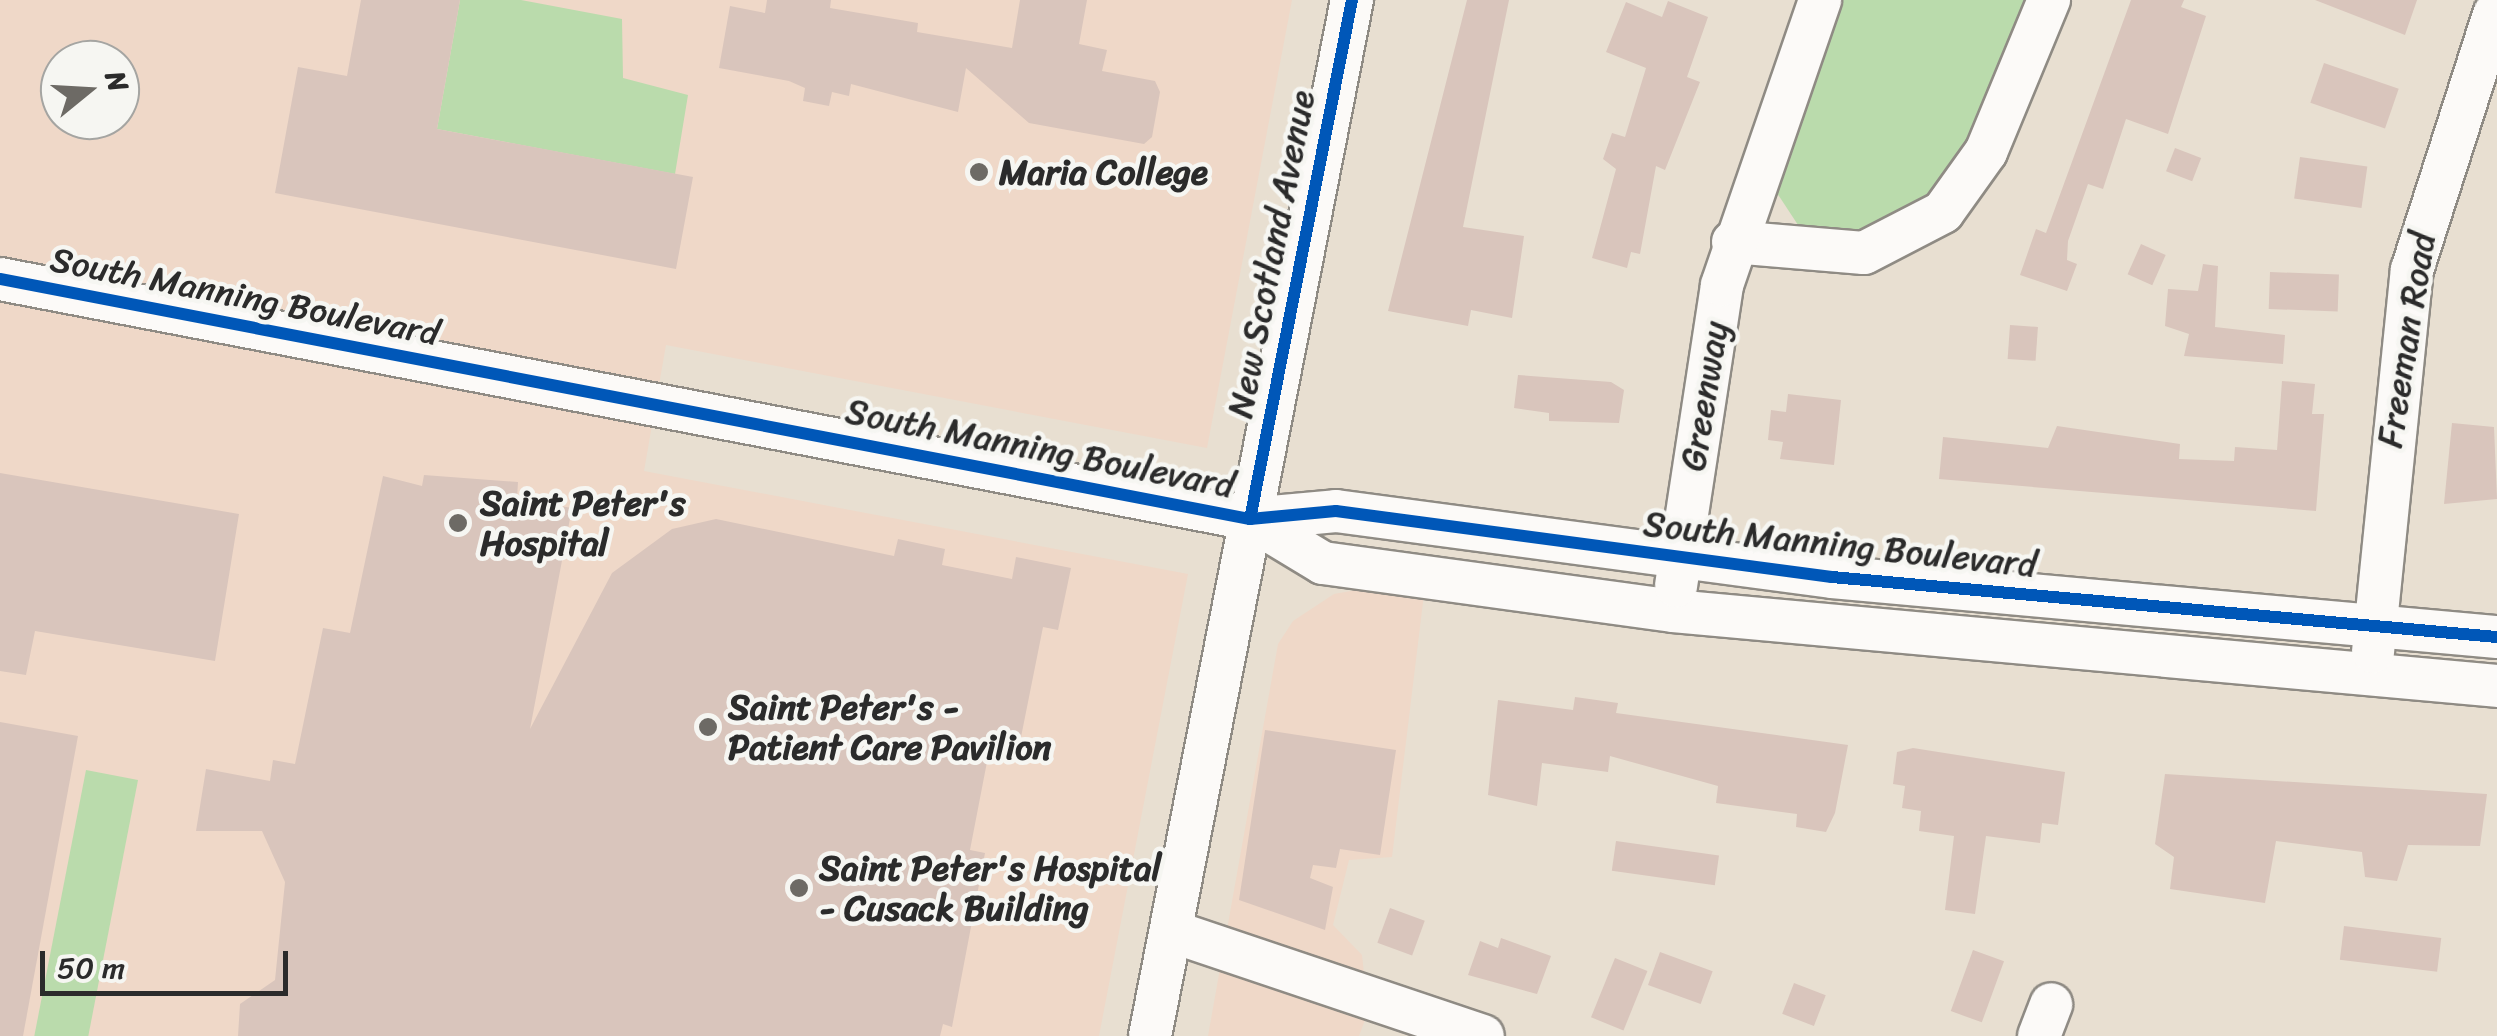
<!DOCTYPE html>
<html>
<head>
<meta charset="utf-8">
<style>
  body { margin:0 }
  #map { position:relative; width:2497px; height:1036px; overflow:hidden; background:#e8dfd1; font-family:Sriracha,sans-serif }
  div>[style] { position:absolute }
  .built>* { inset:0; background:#efd8c8 }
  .green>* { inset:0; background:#badbac; transform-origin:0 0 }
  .building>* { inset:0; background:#d9c5bc; transform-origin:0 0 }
  .roads { filter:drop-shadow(2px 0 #8f8b84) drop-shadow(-2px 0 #8f8b84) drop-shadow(0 2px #8f8b84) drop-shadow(0 -2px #8f8b84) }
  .minor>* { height:42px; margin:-21px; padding:0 21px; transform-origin:21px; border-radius:21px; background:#fcfaf8 }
  .cycleway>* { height:12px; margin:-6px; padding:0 6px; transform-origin:6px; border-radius:6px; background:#0057b8 }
  .dots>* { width:28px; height:28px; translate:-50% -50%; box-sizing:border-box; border:5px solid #f6f6f2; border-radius:50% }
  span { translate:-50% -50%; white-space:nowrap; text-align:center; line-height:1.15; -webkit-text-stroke:9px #f6f6f2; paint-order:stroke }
  .poi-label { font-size:35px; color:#2b2b2b; font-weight:700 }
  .left { translate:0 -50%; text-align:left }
  .street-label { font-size:35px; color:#2b2b2b }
  .north { position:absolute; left:40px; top:40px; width:100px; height:100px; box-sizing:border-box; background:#f6f6f2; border:2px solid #a5a5a2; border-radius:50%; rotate:72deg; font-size:28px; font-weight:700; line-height:40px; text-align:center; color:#2b2b2b }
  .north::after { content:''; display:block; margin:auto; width:35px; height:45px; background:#6d6a65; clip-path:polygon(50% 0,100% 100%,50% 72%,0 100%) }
  .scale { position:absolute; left:40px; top:951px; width:248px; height:45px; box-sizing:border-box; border:5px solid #2b2b2b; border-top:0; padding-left:12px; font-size:30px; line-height:35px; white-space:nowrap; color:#2b2b2b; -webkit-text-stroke:8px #f6f6f2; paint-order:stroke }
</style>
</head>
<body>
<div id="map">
  <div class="built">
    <div style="clip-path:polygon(evenodd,0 0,1292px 0,1207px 448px,666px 345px,644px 471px,1188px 574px,1099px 1036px,0 1036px,0 0,60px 60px,120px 60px,120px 120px,60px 120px,60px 60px)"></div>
    <div style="clip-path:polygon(1373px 587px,1424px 594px,1392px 857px,1349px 860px,1333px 925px,1362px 955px,1368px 1012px,1359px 1036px,1208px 1036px,1278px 644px,1293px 621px,1334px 594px)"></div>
  </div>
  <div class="green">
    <div style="clip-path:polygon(460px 0,521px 0,622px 19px,623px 78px,688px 95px,675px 174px,437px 129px)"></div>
    <div style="clip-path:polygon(1838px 0,2031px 0,1981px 123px,1937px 195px,1862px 233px,1798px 225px,1773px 187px)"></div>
    <div style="left:86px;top:770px;width:53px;height:271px;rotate:11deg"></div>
  </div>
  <div class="building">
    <div style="clip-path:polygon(361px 0,460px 0,437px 129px,693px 177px,676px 269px,275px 193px,298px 67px,347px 76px)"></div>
    <div style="clip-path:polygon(767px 0,831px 0,830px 8px,918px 23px,917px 32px,1012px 48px,1020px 0,1087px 0,1079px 44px,1107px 50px,1102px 71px,1155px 81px,1160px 92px,1152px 137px,1144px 144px,1029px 123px,966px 68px,958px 112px,851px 84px,849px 96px,832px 92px,829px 106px,803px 101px,805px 88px,789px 81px,719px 68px,730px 6px,765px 13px)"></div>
    <div style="clip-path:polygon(1467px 0,1509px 0,1463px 227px,1524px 236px,1512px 318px,1471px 310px,1468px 326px,1388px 311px)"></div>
    <div style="clip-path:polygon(2131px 0,2184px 0,2181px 7px,2206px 16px,2168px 134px,2126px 119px,2103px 189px,2088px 184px,2068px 241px,2067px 260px,2077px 264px,2067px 291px,2020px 275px,2036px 229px,2046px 233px)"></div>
    <div style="clip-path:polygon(2315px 0,2417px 0,2405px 35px)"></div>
    <div style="clip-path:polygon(1668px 1px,1708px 17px,1687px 77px,1700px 82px,1665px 170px,1656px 166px,1640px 254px,1631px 252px,1627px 268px,1592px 258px,1616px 169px,1603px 159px,1612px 133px,1625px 137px,1646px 68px,1606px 52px,1626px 2px,1662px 17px)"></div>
    <div style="left:2324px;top:63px;width:79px;height:42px;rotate:19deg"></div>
    <div style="left:2175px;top:148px;width:28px;height:25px;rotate:21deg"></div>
    <div style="left:2300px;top:157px;width:68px;height:42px;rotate:8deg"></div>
    <div style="left:2141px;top:244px;width:27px;height:33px;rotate:24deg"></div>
    <div style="clip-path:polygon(2203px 264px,2218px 266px,2215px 327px,2285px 335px,2283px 364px,2184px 356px,2189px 334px,2165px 326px,2168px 289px,2198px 291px)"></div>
    <div style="left:2270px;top:272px;width:69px;height:37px;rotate:2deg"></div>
    <div style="left:2010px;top:325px;width:28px;height:34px;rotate:4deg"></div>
    <div style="clip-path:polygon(1518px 375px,1611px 382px,1624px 390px,1619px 423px,1549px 421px,1549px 413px,1514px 408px)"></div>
    <div style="clip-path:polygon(2282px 381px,2315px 384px,2312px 414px,2324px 414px,2316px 511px,1939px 479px,1943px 437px,2048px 448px,2057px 426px,2180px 444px,2179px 459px,2234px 461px,2235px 447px,2277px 450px)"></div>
    <div style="clip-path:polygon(1788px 394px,1841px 400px,1834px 465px,1780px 459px,1783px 442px,1768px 440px,1771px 410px,1786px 412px)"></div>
    <div style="clip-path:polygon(2452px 423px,2494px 427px,2497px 499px,2444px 504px)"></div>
    <div style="clip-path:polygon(0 473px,239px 514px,215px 661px,35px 631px,26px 675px,0 671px)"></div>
    <div style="clip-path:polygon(424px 475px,518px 482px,517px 499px,572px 508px,530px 729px,612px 573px,672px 529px,716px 519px,894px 556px,898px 539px,945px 549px,942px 565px,1012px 579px,1016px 557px,1071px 568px,1058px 630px,1043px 627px,1020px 742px,992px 736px,970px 850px,985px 853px,952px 1027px,943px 1024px,940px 1036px,238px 1036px,240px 1004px,275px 980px,285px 882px,262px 831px,196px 831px,206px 769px,270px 781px,273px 760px,295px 764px,323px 628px,350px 633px,383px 476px,422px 486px)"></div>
    <div style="clip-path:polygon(1575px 697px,1618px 703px,1616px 713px,1848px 745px,1835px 813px,1826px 832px,1796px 827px,1797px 814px,1716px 803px,1718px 786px,1610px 756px,1608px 772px,1542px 763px,1537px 806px,1488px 795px,1498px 700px,1573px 710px)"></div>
    <div style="clip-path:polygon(0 722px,78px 736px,23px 1036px,0 1036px)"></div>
    <div style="clip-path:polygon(1265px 730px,1396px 750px,1380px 855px,1340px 849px,1336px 868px,1313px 865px,1310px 878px,1333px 887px,1325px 930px,1239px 900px)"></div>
    <div style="clip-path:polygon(1913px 748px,2065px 772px,2058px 825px,2042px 823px,2040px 843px,1986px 836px,1975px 914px,1945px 910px,1954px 836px,1919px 831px,1921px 811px,1902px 808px,1905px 786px,1893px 784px,1897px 752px)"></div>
    <div style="clip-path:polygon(2165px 774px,2487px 794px,2480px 846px,2408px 845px,2397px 881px,2365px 877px,2362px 852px,2276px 841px,2265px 903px,2170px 889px,2174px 857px,2155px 844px)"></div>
    <div style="left:1616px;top:841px;width:104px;height:30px;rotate:8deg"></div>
    <div style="left:1390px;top:908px;width:37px;height:37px;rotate:20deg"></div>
    <div style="left:2344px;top:926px;width:98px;height:34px;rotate:7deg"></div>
    <div style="clip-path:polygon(1501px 938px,1551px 956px,1537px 994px,1468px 975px,1480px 941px,1498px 948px)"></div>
    <div style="left:1973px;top:950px;width:33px;height:65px;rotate:20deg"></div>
    <div style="left:1660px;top:952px;width:56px;height:35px;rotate:20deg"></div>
    <div style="left:1615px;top:958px;width:35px;height:64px;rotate:22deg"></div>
    <div style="left:1794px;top:983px;width:34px;height:33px;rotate:21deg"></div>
  </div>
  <div class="roads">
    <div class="minor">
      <div style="left:1733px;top:242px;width:131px;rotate:4.8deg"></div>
      <div style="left:1864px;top:253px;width:89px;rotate:-27.4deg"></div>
      <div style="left:1943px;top:212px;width:74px;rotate:-54.4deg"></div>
      <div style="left:1986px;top:152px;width:165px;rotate:-67.5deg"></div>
      <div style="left:0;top:279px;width:1273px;rotate:10.87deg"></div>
      <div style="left:1250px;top:519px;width:86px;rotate:-5.3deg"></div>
      <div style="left:1336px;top:511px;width:500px;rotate:7.58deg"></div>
      <div style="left:1832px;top:577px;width:668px;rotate:5.16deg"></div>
      <div style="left:1250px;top:519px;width:85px;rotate:31.1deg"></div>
      <div style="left:1323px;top:563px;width:353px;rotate:7.8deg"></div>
      <div style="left:1673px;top:611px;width:827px;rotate:5.2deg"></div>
      <div style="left:1676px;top:586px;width:304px;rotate:-81.3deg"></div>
      <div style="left:1722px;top:285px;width:301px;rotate:-71deg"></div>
      <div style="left:2373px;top:652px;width:384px;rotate:-84.2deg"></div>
      <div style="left:2412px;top:270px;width:269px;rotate:-72.2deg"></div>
      <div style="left:1171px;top:931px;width:329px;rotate:18.6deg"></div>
      <div style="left:1150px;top:1036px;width:1056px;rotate:-78.97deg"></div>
      <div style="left:2039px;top:1036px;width:34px;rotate:-69deg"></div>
    </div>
  </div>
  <div class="cycleway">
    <div style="left:0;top:279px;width:1273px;rotate:10.87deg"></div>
    <div style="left:1250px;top:519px;width:86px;rotate:-5.3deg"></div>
    <div style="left:1336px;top:511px;width:500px;rotate:7.58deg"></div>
    <div style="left:1832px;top:577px;width:668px;rotate:5.16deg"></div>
    <div style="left:1250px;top:519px;width:529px;rotate:-78.88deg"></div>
  </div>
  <div class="dots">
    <div style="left:979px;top:172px;background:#6d6a65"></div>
    <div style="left:458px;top:523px;background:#6d6a65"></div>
    <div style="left:708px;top:727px;background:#6d6a65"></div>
    <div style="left:799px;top:888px;background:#6d6a65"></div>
  </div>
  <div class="poi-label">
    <span class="left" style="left:999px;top:172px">Maria College</span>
    <span class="left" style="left:480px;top:523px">Saint Peter's<br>Hospital</span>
    <span class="left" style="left:728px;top:727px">Saint Peter's -<br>Patient Care Pavilion</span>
    <span class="left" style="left:819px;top:888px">Saint Peter's Hospital<br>- Cusack Building</span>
  </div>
  <div class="street-label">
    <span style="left:1271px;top:254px;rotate:-79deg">New Scotland Avenue</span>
    <span style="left:245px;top:296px;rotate:11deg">South Manning Boulevard</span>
    <span style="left:2406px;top:340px;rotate:-81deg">Freeman Road</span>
    <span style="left:1704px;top:396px;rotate:-81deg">Greenway</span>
    <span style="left:1040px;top:448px;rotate:11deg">South Manning Boulevard</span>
    <span style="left:1840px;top:544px;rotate:6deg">South Manning Boulevard</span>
  </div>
  <div class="north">N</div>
  <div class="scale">50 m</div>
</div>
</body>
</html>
